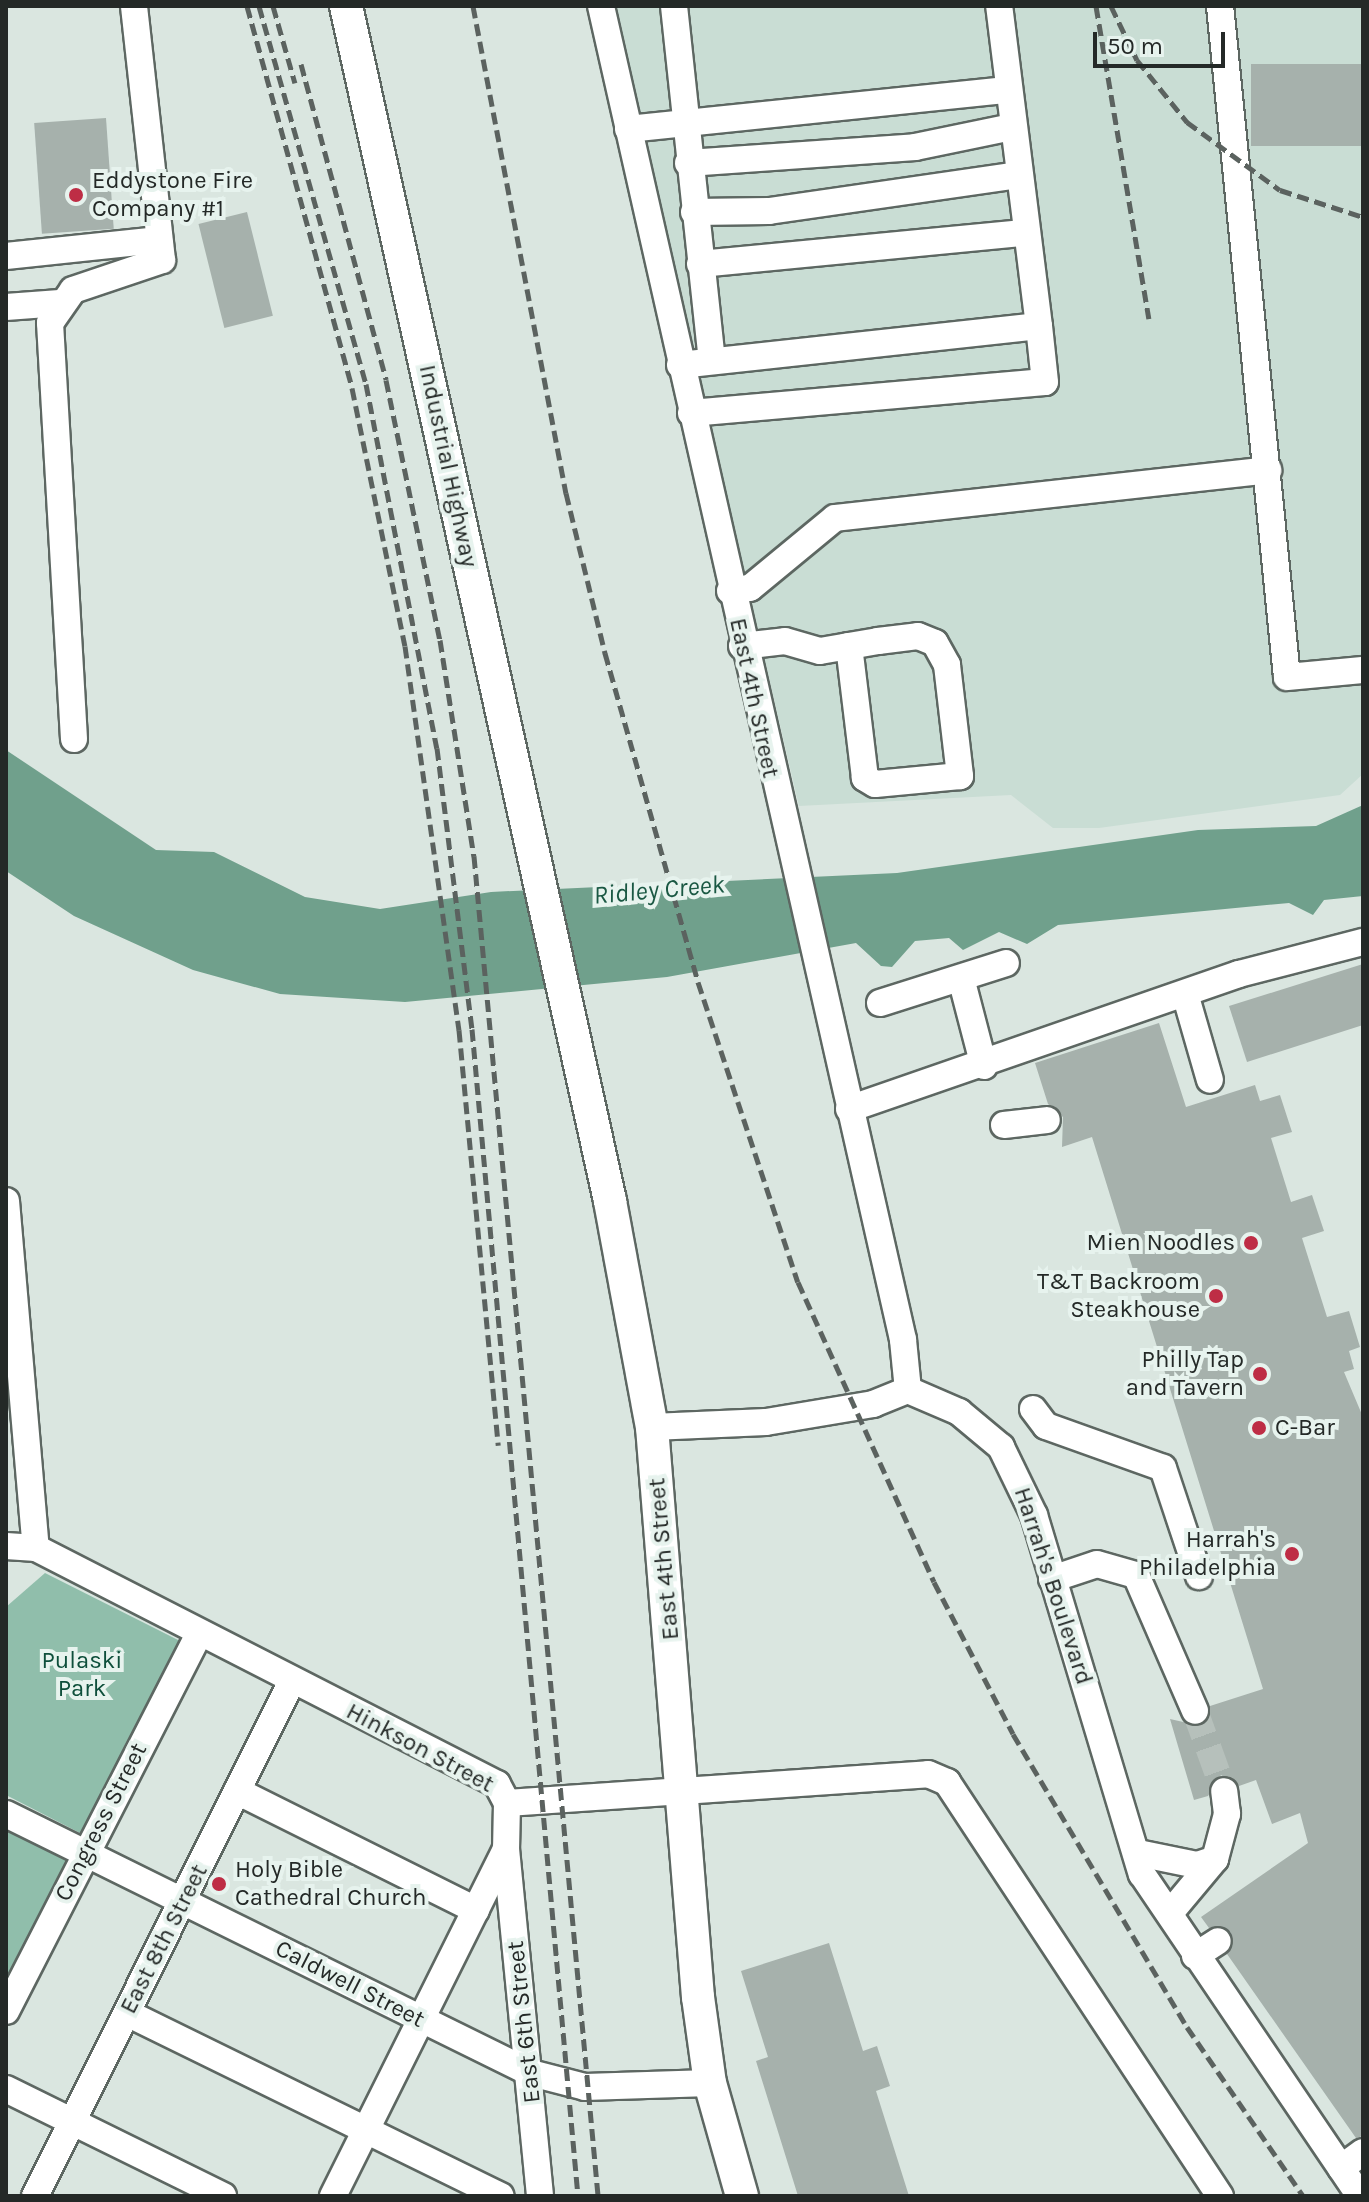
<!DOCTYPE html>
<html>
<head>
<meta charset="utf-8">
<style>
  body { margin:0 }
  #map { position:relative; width:1369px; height:2202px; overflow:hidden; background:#dae6e0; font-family:Karla,sans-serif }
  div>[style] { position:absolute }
  .built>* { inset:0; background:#c9ddd4 }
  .green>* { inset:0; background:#90beab }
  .water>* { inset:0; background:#70a08c }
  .building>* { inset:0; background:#a6b1ac; transform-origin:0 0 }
  .minor-tunnel>* { height:26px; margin-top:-13px; transform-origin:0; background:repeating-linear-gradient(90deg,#b6c0bb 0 26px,transparent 0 39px) }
  .roads { filter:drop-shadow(2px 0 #5d6762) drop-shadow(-2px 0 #5d6762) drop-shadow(0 2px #5d6762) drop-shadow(0 -2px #5d6762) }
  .minor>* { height:26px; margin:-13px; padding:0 13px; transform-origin:13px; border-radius:13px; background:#fff }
  .major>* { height:32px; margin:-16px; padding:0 16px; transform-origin:16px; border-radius:16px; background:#fff }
  .rail>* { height:5px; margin-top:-2.5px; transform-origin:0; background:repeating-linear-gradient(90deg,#5b625f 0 12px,transparent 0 18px) }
  .dots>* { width:22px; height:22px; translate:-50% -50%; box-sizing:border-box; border:4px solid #e7f3ee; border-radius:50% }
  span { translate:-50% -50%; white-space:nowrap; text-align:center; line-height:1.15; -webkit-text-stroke:8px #e7f3ee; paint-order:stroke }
  .poi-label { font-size:24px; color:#242927 }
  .left { translate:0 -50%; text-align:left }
  .right { translate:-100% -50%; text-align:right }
  .street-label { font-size:24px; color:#242927 }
  .park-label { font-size:24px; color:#0e4f3b }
  .water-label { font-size:26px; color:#1a5843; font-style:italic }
  .frame { position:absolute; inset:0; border:8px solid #242927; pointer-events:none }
  .scale { position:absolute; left:1093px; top:32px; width:132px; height:36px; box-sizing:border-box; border:4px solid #242927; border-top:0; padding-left:10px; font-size:24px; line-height:28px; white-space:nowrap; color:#242927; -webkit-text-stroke:6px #e7f3ee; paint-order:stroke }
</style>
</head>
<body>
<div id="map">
  <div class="built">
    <div style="clip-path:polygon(612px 6px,1363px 6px,1363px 774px,1340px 795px,1099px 828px,1053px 828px,1011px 795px,799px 806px)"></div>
  </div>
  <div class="green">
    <div style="clip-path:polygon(45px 1573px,182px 1642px,86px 1836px,6px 1795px,6px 1607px)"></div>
    <div style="clip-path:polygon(6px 1826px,74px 1860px,6px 1989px)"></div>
  </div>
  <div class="water">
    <div style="clip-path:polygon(6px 750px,156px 850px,214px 852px,305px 897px,380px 909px,491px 892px,897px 873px,1198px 830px,1316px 826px,1363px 805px,1363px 896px,1324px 900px,1313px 915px,1289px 903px,1058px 925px,1027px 944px,999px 932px,963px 950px,949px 938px,915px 941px,892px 967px,881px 966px,856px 943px,667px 977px,405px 1002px,280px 994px,193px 970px,74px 916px,6px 871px)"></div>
  </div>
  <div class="building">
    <div style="left:1363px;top:64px;width:82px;height:112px;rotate:90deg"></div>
    <div style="left:106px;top:118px;width:111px;height:72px;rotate:86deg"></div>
    <div style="left:247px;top:212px;width:107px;height:50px;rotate:76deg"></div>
    <div style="clip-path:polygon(1363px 964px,1363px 1025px,1247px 1062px,1229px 1006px)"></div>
    <div style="clip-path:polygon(1159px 1023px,1186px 1107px,1255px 1085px,1260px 1101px,1280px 1095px,1292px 1132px,1271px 1138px,1291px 1202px,1312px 1195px,1324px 1231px,1302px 1238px,1327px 1317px,1349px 1311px,1360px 1347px,1349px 1351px,1354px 1369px,1344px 1372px,1363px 1417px,1363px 2136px,1356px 2138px,1227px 1954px,1231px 1932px,1209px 1928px,1201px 1917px,1308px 1843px,1300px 1813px,1272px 1824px,1256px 1780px,1239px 1786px,1221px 1775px,1208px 1796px,1194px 1800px,1170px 1719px,1201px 1726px,1210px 1706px,1263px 1689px,1092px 1137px,1062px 1147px,1063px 1117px,1048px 1104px,1035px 1063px)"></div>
    <div style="clip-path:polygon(829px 1943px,863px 2051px,877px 2046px,890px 2086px,876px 2091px,909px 2196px,798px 2196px,756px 2061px,768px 2057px,741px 1971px)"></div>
  </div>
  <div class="minor-tunnel">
    <div style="left:1195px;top:1711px;width:85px;rotate:70.1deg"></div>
  </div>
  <div class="roads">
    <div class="minor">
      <div style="left:601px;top:6px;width:1368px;rotate:77.24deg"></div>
      <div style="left:903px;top:1340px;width:50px;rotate:84.3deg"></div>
      <div style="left:674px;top:6px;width:357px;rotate:83.9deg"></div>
      <div style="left:1220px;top:6px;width:674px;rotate:84.3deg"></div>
      <div style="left:1287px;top:677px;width:76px;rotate:-5.3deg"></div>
      <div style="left:628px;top:129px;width:381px;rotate:-5.9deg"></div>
      <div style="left:688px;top:163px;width:228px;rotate:-4deg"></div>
      <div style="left:915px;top:147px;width:99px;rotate:-11.7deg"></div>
      <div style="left:694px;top:212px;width:75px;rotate:-0.8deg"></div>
      <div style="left:769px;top:211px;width:253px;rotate:-8.2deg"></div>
      <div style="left:6px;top:256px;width:154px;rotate:-6deg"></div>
      <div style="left:700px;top:264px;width:325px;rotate:-5.5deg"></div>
      <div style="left:6px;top:307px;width:54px;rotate:-4.2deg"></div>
      <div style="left:680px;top:365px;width:361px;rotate:-6.2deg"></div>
      <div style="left:1039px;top:326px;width:322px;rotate:-97.1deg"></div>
      <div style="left:691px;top:413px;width:355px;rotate:-5deg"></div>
      <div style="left:1045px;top:382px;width:56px;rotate:-96.1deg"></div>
      <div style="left:730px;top:591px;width:20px;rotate:-9deg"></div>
      <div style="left:750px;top:588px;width:110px;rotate:-39.5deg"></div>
      <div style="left:835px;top:518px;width:436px;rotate:-6.3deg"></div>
      <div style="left:742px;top:646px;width:43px;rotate:-6.6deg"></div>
      <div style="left:785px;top:641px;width:36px;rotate:16deg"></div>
      <div style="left:820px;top:651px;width:59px;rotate:-9.8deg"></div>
      <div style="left:878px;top:641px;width:40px;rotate:-7.1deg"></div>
      <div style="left:918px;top:636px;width:18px;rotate:22deg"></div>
      <div style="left:935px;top:643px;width:25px;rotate:61deg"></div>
      <div style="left:947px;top:665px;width:112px;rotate:83.3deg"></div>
      <div style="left:960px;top:776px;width:85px;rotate:174.6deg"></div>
      <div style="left:875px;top:784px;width:12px;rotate:-149deg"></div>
      <div style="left:865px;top:778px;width:133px;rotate:-96.9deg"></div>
      <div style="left:74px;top:739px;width:417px;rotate:-93.3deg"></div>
      <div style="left:50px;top:323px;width:40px;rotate:-55.1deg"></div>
      <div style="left:73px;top:290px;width:94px;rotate:-18.6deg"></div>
      <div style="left:162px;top:260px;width:256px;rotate:-96.3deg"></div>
      <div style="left:961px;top:978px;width:91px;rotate:75.4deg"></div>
      <div style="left:1186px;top:997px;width:86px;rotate:73.9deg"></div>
      <div style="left:880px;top:1003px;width:132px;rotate:-17.6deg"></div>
      <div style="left:849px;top:1109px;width:413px;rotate:-19.1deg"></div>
      <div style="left:1239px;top:974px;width:128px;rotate:-14.5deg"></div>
      <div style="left:1004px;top:1125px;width:43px;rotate:-6.6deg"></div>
      <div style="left:6px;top:1201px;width:348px;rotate:85.1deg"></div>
      <div style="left:1033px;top:1409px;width:21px;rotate:53deg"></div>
      <div style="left:1046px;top:1426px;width:124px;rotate:19.7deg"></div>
      <div style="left:1163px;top:1468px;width:114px;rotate:71.6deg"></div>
      <div style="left:652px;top:1427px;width:114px;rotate:-2.5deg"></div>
      <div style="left:766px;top:1422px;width:109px;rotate:-9.5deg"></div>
      <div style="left:873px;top:1404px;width:38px;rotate:-22deg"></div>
      <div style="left:908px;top:1390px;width:56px;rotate:23.3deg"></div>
      <div style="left:959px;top:1412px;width:55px;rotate:39.8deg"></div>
      <div style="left:1001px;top:1447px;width:76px;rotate:64.1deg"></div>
      <div style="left:1034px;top:1515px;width:375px;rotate:73.3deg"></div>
      <div style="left:1142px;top:1874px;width:389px;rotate:55.9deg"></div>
      <div style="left:6px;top:1546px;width:30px;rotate:4deg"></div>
      <div style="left:36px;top:1548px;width:518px;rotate:27.11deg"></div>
      <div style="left:497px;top:1784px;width:21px;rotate:62deg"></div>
      <div style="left:507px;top:1803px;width:46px;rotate:91.2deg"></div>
      <div style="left:506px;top:1849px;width:388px;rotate:116.5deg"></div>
      <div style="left:1052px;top:1579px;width:47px;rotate:-18.4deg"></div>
      <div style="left:1097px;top:1564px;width:41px;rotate:15.8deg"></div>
      <div style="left:1136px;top:1575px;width:148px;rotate:66.5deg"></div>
      <div style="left:237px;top:1791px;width:267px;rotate:26.5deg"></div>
      <div style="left:507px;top:1803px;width:422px;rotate:-3.9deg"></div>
      <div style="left:928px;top:1774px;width:21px;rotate:23deg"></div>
      <div style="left:947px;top:1782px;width:496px;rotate:56.6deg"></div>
      <div style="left:6px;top:1814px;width:585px;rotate:26.26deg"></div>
      <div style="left:531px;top:2073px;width:56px;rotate:14.5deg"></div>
      <div style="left:585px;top:2087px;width:125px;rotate:-1.8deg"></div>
      <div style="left:506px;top:1849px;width:349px;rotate:84.4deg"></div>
      <div style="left:1138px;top:1853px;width:60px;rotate:11.5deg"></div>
      <div style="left:1197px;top:1865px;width:19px;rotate:-18deg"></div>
      <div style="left:1175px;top:1907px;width:62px;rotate:-50.2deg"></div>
      <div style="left:1215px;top:1859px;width:47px;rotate:-75.1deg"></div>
      <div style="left:1227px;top:1814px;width:23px;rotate:-97deg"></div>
      <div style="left:1195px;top:1956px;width:27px;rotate:-33deg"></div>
      <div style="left:6px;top:2011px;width:424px;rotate:-62.9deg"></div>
      <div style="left:127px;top:2013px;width:416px;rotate:26.1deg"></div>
      <div style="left:6px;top:2089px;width:242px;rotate:26.2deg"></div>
      <div style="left:1341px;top:2168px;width:27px;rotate:-36deg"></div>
      <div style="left:35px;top:2196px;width:576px;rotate:-63.48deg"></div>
    </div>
    <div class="major">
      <div style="left:346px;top:6px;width:1224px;rotate:77.54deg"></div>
      <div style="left:610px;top:1201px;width:230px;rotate:79.5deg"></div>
      <div style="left:652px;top:1427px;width:572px;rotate:85.39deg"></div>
      <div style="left:698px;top:1997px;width:87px;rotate:82.1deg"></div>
      <div style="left:710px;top:2083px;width:117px;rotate:74.2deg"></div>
    </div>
  </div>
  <div class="rail">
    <div style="left:247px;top:6px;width:396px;rotate:74.6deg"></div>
    <div style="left:352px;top:388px;width:263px;rotate:78.4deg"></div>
    <div style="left:405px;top:646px;width:388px;rotate:82deg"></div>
    <div style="left:459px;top:1030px;width:417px;rotate:84.6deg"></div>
    <div style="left:259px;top:6px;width:393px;rotate:74.2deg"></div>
    <div style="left:366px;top:384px;width:371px;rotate:79deg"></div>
    <div style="left:437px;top:748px;width:283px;rotate:82.9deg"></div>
    <div style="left:472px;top:1029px;width:1172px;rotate:84.81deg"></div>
    <div style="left:273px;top:6px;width:80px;rotate:74.1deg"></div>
    <div style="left:473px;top:6px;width:496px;rotate:79.2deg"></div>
    <div style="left:566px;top:493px;width:165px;rotate:76.3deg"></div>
    <div style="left:605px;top:653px;width:342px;rotate:74.2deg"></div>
    <div style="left:698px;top:982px;width:316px;rotate:71.6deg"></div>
    <div style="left:798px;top:1282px;width:329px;rotate:65.6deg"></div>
    <div style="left:934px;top:1582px;width:171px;rotate:62.5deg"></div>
    <div style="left:1013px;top:1734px;width:341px;rotate:59.3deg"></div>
    <div style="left:1187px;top:2027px;width:205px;rotate:55.5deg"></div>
    <div style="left:1096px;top:6px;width:317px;rotate:80.4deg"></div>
    <div style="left:1111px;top:6px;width:60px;rotate:64.3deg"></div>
    <div style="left:1137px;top:60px;width:80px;rotate:51.1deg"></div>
    <div style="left:1187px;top:122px;width:115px;rotate:36.2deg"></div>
    <div style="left:1280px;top:190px;width:87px;rotate:18deg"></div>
    <div style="left:301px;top:64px;width:327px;rotate:74.9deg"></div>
    <div style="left:386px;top:380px;width:266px;rotate:78.3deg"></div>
    <div style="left:440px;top:640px;width:219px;rotate:81.1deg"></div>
    <div style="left:474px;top:856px;width:1346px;rotate:84.71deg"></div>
  </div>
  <div class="dots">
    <div style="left:76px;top:195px;background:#be2d45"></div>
    <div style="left:1251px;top:1243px;background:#be2d45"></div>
    <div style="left:1216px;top:1296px;background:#be2d45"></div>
    <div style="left:1260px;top:1374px;background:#be2d45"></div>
    <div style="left:1259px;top:1428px;background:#be2d45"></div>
    <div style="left:1292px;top:1554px;background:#be2d45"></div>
    <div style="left:219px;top:1884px;background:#be2d45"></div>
  </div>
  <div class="poi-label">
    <span class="left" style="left:92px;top:195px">Eddystone Fire<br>Company #1</span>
    <span class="right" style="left:1235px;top:1243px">Mien Noodles</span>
    <span class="right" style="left:1200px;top:1296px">T&amp;T Backroom<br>Steakhouse</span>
    <span class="right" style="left:1244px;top:1374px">Philly Tap<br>and Tavern</span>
    <span class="left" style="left:1275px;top:1428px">C-Bar</span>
    <span class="right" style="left:1276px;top:1554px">Harrah's<br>Philadelphia</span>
    <span class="left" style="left:235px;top:1884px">Holy Bible<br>Cathedral Church</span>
  </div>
  <div class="street-label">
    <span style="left:448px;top:466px;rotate:78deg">Industrial Highway</span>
    <span style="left:754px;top:698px;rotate:78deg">East 4th Street</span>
    <span style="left:664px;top:1559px;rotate:-95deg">East 4th Street</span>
    <span style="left:1053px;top:1586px;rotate:72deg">Harrah's Boulevard</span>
    <span style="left:420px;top:1748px;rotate:28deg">Hinkson Street</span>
    <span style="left:101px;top:1822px;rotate:-63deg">Congress Street</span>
    <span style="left:164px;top:1939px;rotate:-63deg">East 8th Street</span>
    <span style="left:350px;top:1984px;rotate:27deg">Caldwell Street</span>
    <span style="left:524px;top:2022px;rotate:-96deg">East 6th Street</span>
  </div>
  <div class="park-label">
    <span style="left:82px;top:1675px">Pulaski<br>Park</span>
  </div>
  <div class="water-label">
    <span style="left:659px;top:890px;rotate:-5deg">Ridley Creek</span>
  </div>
  <div class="frame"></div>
  <div class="scale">50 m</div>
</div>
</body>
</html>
